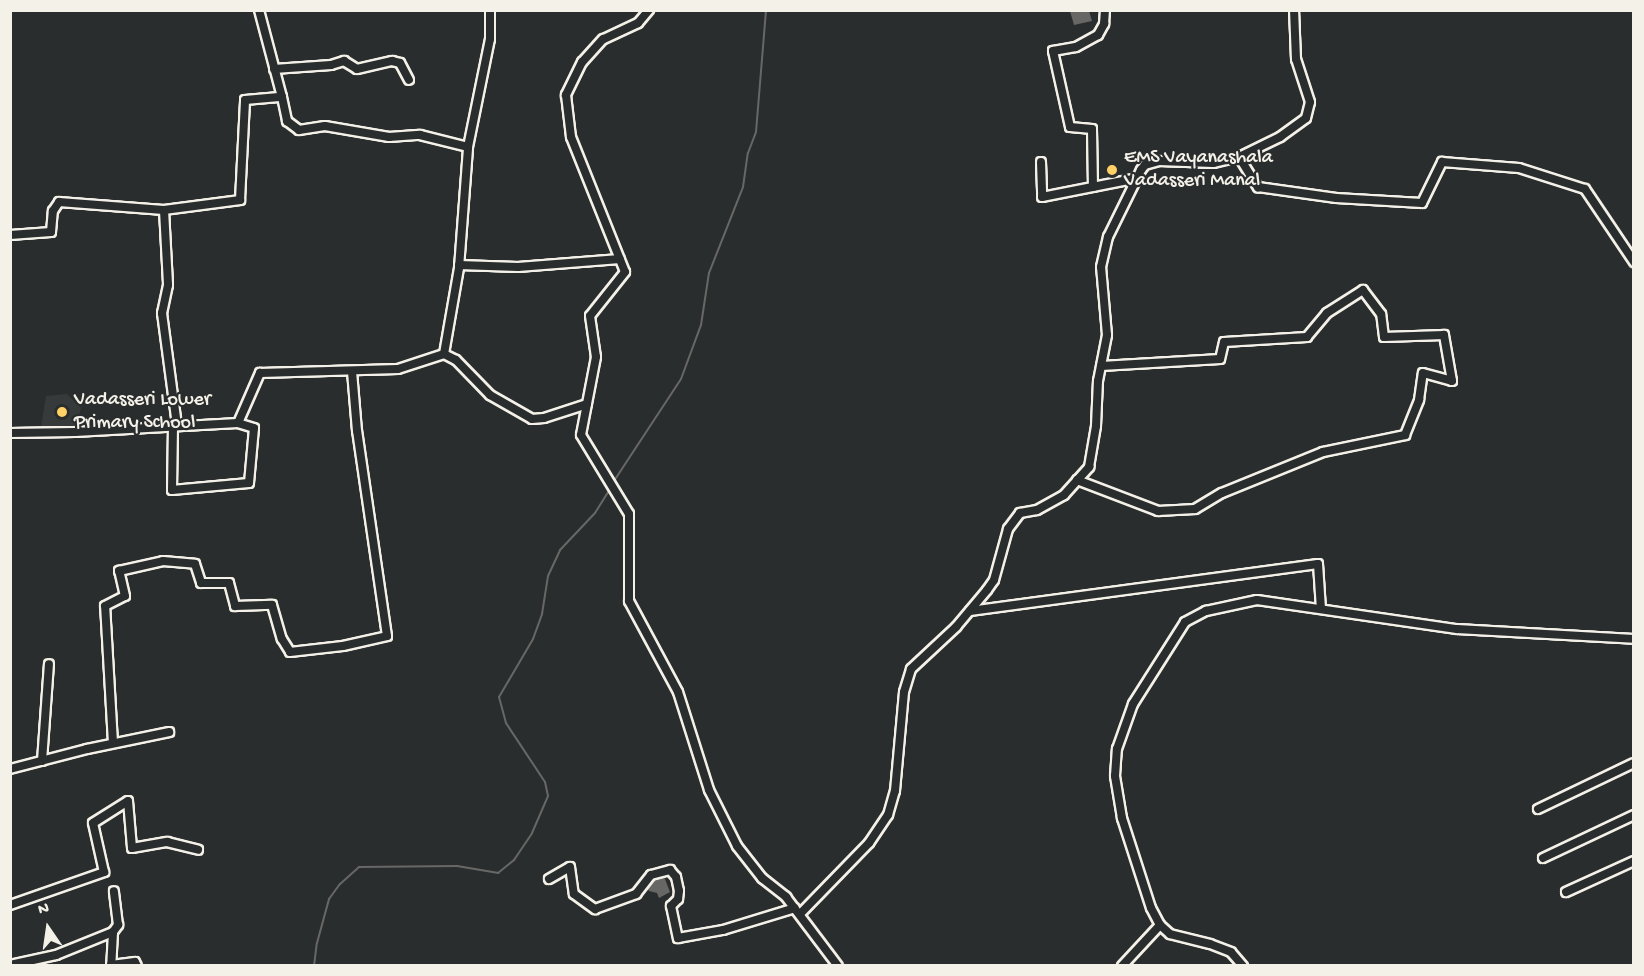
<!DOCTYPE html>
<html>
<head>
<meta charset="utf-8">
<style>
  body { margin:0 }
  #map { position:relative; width:1644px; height:976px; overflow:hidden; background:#2a2d2e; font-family:"Gochi Hand",sans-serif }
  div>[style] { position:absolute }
  .built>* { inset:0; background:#373a3a }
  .water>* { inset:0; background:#676866 }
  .stream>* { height:2px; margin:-1px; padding:0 1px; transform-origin:1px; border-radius:1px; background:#676866 }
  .roads { filter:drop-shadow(2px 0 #f4f1e8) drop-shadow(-2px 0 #f4f1e8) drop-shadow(0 2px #f4f1e8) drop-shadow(0 -2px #f4f1e8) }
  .minor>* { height:8px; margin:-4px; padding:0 4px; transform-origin:4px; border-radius:4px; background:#2a2d2e }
  .dots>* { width:16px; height:16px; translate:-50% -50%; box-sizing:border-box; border:3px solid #2a2d2e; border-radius:50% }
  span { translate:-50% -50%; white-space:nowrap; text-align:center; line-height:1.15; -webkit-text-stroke:4.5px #2a2d2e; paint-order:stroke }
  .poi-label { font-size:20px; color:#f4f1e8 }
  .left { translate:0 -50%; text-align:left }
  .frame { position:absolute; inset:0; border:12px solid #f4f1e8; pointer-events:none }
  .north { position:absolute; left:18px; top:898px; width:60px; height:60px; -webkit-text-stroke:4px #2a2d2e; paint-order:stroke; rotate:347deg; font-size:16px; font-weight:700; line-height:24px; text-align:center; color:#f4f1e8 }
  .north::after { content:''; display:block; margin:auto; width:21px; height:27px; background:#f4f1e8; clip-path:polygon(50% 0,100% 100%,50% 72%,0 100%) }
</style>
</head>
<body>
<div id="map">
  <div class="built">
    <div style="clip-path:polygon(67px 394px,81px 408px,76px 429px,41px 427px,46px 396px)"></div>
  </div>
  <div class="water">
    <div style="clip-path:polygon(1070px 11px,1089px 11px,1092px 21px,1074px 25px)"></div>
    <div style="clip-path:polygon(663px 874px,670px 892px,659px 898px,657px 893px,649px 891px,646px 885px,651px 883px,650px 880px)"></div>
  </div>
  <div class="stream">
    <div style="left:612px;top:484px;width:126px;rotate:-56.7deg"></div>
    <div style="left:681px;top:379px;width:58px;rotate:-69.7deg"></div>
    <div style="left:701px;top:325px;width:53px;rotate:-81.3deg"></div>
    <div style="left:709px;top:273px;width:92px;rotate:-68.4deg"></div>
    <div style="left:743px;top:187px;width:34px;rotate:-82deg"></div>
    <div style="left:748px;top:153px;width:22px;rotate:-69deg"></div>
    <div style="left:756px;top:132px;width:122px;rotate:-85.3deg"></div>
    <div style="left:314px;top:966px;width:23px;rotate:-83deg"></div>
    <div style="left:317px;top:943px;width:46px;rotate:-74.7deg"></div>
    <div style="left:329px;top:899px;width:17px;rotate:-54deg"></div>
    <div style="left:339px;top:885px;width:27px;rotate:-42deg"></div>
    <div style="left:359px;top:867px;width:98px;rotate:-0.6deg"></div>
    <div style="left:457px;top:866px;width:42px;rotate:9.7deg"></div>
    <div style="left:498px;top:873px;width:21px;rotate:-39deg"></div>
    <div style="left:514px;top:860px;width:32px;rotate:-56deg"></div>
    <div style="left:532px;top:833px;width:40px;rotate:-66.6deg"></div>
    <div style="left:548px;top:796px;width:14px;rotate:-102deg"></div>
    <div style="left:545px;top:782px;width:71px;rotate:-123.5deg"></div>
    <div style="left:506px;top:723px;width:27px;rotate:-105deg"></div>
    <div style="left:499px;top:697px;width:67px;rotate:-59.6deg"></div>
    <div style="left:533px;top:639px;width:27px;rotate:-70deg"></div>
    <div style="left:542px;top:614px;width:38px;rotate:-81deg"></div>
    <div style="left:548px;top:576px;width:29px;rotate:-65deg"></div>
    <div style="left:560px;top:550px;width:51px;rotate:-46.6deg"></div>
    <div style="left:595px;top:513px;width:28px;rotate:-58deg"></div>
  </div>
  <div class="roads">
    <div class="minor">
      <div style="left:259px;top:10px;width:90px;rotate:75.2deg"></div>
      <div style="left:649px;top:10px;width:17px;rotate:130deg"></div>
      <div style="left:638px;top:23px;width:38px;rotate:155deg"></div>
      <div style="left:603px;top:39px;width:31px;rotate:132deg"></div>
      <div style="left:582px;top:62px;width:37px;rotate:116deg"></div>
      <div style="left:566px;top:95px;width:42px;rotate:83.2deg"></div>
      <div style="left:571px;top:137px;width:145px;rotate:68.2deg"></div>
      <div style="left:625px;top:272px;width:56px;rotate:128.5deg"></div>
      <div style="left:590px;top:316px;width:41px;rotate:81.7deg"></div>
      <div style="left:596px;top:357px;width:79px;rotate:100.9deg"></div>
      <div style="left:581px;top:435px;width:92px;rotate:58.7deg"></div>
      <div style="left:629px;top:514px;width:87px;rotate:90deg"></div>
      <div style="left:629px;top:601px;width:103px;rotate:61.7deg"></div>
      <div style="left:678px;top:692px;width:103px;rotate:72.4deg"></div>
      <div style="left:709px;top:790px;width:63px;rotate:63.4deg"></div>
      <div style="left:737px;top:846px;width:41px;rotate:52deg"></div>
      <div style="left:762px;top:878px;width:31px;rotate:38deg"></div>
      <div style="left:786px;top:897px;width:86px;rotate:53deg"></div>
      <div style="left:274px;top:69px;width:57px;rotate:-4deg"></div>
      <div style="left:331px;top:65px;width:14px;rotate:-17deg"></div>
      <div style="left:344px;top:61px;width:15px;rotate:32deg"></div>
      <div style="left:357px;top:69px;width:36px;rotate:-13deg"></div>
      <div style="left:392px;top:61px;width:8px;rotate:14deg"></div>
      <div style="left:400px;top:63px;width:19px;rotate:62deg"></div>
      <div style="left:1239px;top:157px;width:36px;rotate:58deg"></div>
      <div style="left:1258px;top:187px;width:79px;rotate:8deg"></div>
      <div style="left:1336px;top:198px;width:86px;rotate:3.3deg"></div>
      <div style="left:1422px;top:203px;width:46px;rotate:-64deg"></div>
      <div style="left:1442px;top:162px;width:77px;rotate:4.5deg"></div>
      <div style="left:1519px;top:168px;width:69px;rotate:17.7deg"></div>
      <div style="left:1585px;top:189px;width:88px;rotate:56.1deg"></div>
      <div style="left:1041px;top:162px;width:35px;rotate:88deg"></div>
      <div style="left:1042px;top:197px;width:98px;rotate:-11.2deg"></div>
      <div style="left:1093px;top:187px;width:58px;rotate:-91deg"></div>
      <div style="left:1092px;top:129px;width:22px;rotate:-175deg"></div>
      <div style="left:1070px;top:127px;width:78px;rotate:-102.6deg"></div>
      <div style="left:1053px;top:51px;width:23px;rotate:-10deg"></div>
      <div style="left:1076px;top:47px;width:25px;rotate:-29deg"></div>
      <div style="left:1098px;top:35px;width:13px;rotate:-61deg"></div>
      <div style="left:1104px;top:24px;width:14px;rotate:-86deg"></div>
      <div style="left:164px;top:210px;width:77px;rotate:-7.5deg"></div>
      <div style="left:240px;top:200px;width:100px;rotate:-87.1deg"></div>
      <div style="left:245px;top:100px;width:37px;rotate:-5deg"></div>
      <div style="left:282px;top:97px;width:25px;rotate:78deg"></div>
      <div style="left:287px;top:121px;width:15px;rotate:37deg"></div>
      <div style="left:299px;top:130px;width:26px;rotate:-9deg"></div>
      <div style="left:325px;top:126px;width:65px;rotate:9.8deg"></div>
      <div style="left:389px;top:137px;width:31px;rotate:-4deg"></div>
      <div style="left:420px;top:135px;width:49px;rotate:14deg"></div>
      <div style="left:10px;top:235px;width:41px;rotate:-4.2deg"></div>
      <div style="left:51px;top:232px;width:21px;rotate:-85deg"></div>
      <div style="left:53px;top:211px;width:11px;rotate:-56deg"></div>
      <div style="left:59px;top:202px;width:105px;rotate:4.4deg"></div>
      <div style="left:164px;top:210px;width:75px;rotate:86.9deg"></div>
      <div style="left:168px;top:285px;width:29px;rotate:102deg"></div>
      <div style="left:162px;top:313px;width:114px;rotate:82.4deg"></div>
      <div style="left:459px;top:265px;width:59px;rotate:1.9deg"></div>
      <div style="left:518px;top:267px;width:102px;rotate:-4.5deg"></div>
      <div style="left:444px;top:354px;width:13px;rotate:27deg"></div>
      <div style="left:456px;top:360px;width:49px;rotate:45.8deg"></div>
      <div style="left:490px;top:395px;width:48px;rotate:29.7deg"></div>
      <div style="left:532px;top:419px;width:12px;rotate:-5deg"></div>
      <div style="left:544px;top:418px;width:45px;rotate:-18deg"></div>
      <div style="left:173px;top:426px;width:64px;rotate:90.9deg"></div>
      <div style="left:172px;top:490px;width:77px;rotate:-5.2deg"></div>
      <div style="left:249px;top:483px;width:55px;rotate:-84.8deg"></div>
      <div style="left:254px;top:428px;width:17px;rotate:-163deg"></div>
      <div style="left:10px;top:433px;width:65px;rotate:-0.9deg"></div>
      <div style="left:75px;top:432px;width:163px;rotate:-3.2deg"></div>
      <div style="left:238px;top:423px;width:55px;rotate:-66.3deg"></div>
      <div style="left:260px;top:373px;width:138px;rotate:-1.7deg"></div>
      <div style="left:398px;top:369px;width:48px;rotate:-18.1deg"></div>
      <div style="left:444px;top:354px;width:87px;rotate:-80.1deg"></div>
      <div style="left:459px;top:268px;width:121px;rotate:-85.7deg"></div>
      <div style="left:468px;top:147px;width:110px;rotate:-78.5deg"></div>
      <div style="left:490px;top:39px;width:29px;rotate:-90deg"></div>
      <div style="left:1077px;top:480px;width:87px;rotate:20.9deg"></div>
      <div style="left:1158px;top:511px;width:37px;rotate:-3deg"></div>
      <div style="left:1195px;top:509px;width:31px;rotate:-31deg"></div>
      <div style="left:1222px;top:493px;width:109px;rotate:-22.1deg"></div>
      <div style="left:1323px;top:452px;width:84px;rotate:-11.7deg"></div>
      <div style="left:1405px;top:435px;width:38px;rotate:-68deg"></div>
      <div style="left:1419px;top:400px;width:27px;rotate:-82deg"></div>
      <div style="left:1423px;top:373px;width:30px;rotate:15deg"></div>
      <div style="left:1452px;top:381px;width:47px;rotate:-99.9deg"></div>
      <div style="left:1444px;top:335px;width:60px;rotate:178.1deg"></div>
      <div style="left:1384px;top:337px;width:23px;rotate:-97deg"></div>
      <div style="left:1381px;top:314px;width:30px;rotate:-127deg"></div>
      <div style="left:1363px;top:290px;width:43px;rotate:147.4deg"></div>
      <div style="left:1327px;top:313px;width:31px;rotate:130deg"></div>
      <div style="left:1307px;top:337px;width:83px;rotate:176.6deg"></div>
      <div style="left:1224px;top:342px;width:17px;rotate:103deg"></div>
      <div style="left:1220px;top:359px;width:119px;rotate:176.6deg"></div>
      <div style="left:970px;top:611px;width:351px;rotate:-7.7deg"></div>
      <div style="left:1318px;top:564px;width:45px;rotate:86.2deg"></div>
      <div style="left:113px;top:743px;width:137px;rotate:-93.3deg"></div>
      <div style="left:105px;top:606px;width:22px;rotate:-27deg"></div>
      <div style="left:125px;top:596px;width:26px;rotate:-103deg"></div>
      <div style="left:119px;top:571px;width:45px;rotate:-12.8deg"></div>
      <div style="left:163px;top:561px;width:32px;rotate:5deg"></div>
      <div style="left:195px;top:564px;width:20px;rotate:72deg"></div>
      <div style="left:201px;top:583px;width:28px"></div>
      <div style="left:229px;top:583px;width:24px;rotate:75deg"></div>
      <div style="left:235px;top:606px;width:37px;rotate:-2deg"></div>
      <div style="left:272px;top:605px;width:35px;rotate:74deg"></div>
      <div style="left:282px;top:639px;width:15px;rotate:58deg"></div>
      <div style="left:290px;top:652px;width:53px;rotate:-6.5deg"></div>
      <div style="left:343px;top:646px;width:45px;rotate:-12.8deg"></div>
      <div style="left:387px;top:636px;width:207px;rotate:-98.3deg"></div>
      <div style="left:357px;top:431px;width:59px;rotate:-94.8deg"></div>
      <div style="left:42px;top:761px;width:97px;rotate:-85.9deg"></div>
      <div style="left:10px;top:769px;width:80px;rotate:-14.6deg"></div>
      <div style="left:87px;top:749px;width:84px;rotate:-11.7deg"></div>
      <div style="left:1538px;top:809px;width:106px;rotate:-25.6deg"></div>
      <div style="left:1543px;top:858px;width:101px;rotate:-25.3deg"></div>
      <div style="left:549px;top:879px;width:24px;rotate:-30deg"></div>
      <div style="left:570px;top:867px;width:27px;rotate:82deg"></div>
      <div style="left:574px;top:894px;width:26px;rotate:36deg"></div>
      <div style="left:595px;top:909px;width:44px;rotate:-20.1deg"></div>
      <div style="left:636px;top:894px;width:24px;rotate:-52deg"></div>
      <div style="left:651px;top:875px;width:20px;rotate:-15deg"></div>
      <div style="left:670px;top:870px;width:9px;rotate:49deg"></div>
      <div style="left:676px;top:877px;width:14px;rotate:78deg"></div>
      <div style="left:679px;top:891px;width:8px;rotate:97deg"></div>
      <div style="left:678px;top:899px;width:10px;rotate:135deg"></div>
      <div style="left:671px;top:906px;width:33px;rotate:78deg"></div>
      <div style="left:678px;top:938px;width:46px;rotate:-10.1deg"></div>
      <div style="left:723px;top:930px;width:75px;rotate:-17deg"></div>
      <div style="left:1566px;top:892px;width:75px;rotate:-24.5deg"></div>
      <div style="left:10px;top:905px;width:100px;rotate:-19.3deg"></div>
      <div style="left:104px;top:872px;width:50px;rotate:-102.7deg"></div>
      <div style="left:93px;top:823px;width:41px;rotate:-32.2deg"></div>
      <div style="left:128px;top:801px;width:47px;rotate:85.1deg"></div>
      <div style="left:132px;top:848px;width:36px;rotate:-10deg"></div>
      <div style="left:167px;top:842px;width:32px;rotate:14deg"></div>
      <div style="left:800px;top:914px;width:99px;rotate:-45.8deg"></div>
      <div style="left:869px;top:843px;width:34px;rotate:-56deg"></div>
      <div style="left:888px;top:815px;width:25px;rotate:-74deg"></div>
      <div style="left:895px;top:791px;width:99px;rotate:-84.8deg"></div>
      <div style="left:904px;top:692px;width:24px;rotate:-73deg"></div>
      <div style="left:911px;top:669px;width:62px;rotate:-43deg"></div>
      <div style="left:956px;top:627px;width:48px;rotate:-50deg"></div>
      <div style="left:987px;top:590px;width:12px;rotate:-55deg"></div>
      <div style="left:994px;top:580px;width:53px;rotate:-74.6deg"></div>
      <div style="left:1008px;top:529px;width:20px;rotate:-53deg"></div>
      <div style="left:1020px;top:513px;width:17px;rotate:-10deg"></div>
      <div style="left:1037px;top:510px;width:31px;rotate:-29deg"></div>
      <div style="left:1064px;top:495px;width:38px;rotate:-48deg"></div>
      <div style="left:1089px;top:467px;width:42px;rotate:-80.3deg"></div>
      <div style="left:1096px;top:426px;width:45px;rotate:-87.5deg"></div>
      <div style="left:1098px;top:381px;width:47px;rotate:-78.9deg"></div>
      <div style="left:1107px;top:335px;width:68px;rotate:-95deg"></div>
      <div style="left:1101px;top:267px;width:31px;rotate:-77deg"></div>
      <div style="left:1108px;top:237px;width:75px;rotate:-63.8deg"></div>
      <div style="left:1141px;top:170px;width:6px;rotate:-51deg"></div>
      <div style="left:1145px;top:165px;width:15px;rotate:-16deg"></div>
      <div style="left:1159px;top:161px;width:54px;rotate:2.1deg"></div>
      <div style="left:1213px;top:163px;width:27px;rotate:-13deg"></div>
      <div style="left:1239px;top:157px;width:46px;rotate:-26deg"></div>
      <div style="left:1280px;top:137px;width:32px;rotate:-36deg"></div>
      <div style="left:1306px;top:118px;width:16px;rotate:-76deg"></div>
      <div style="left:1310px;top:102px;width:45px;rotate:-108deg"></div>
      <div style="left:1296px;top:59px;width:49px;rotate:-92.3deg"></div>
      <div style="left:113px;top:932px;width:33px;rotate:93deg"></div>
      <div style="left:111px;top:965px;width:24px;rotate:-7deg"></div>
      <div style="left:135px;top:962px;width:4px;rotate:63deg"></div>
      <div style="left:10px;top:965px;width:47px;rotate:-12.3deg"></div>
      <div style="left:56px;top:955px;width:61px;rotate:-22deg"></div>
      <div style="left:113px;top:932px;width:9px;rotate:-54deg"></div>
      <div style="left:118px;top:925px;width:34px;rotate:-97deg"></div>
      <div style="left:1122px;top:966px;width:56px;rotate:-47.2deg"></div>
      <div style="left:1243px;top:966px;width:18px;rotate:-131deg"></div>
      <div style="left:1231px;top:952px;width:22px;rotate:-159deg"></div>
      <div style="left:1210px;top:944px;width:41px;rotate:-166deg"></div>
      <div style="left:1170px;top:934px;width:13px;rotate:-138deg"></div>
      <div style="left:1160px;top:925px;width:19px;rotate:-118deg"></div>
      <div style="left:1151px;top:908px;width:95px;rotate:-107.9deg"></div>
      <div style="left:1122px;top:818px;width:43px;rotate:-99.5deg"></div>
      <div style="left:1115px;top:776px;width:27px;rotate:-86deg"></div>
      <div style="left:1117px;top:749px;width:48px;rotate:-70.4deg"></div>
      <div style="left:1133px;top:704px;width:97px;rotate:-57.6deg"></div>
      <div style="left:1185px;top:622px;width:24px;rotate:-28deg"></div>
      <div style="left:1206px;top:611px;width:52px;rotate:-12.2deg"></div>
      <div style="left:1257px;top:600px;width:202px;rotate:8.3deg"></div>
      <div style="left:1457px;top:629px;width:177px;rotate:3.2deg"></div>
    </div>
  </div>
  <div class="dots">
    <div style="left:1112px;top:170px;background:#ffd166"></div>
    <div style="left:62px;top:412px;background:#ffd166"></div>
  </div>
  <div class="poi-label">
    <span class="left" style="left:1124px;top:170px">EMS Vayanashala<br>Vadasseri Manal</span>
    <span class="left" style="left:74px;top:412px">Vadasseri Lower<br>Primary School</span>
  </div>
  <div class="frame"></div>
  <div class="north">N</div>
</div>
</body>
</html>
